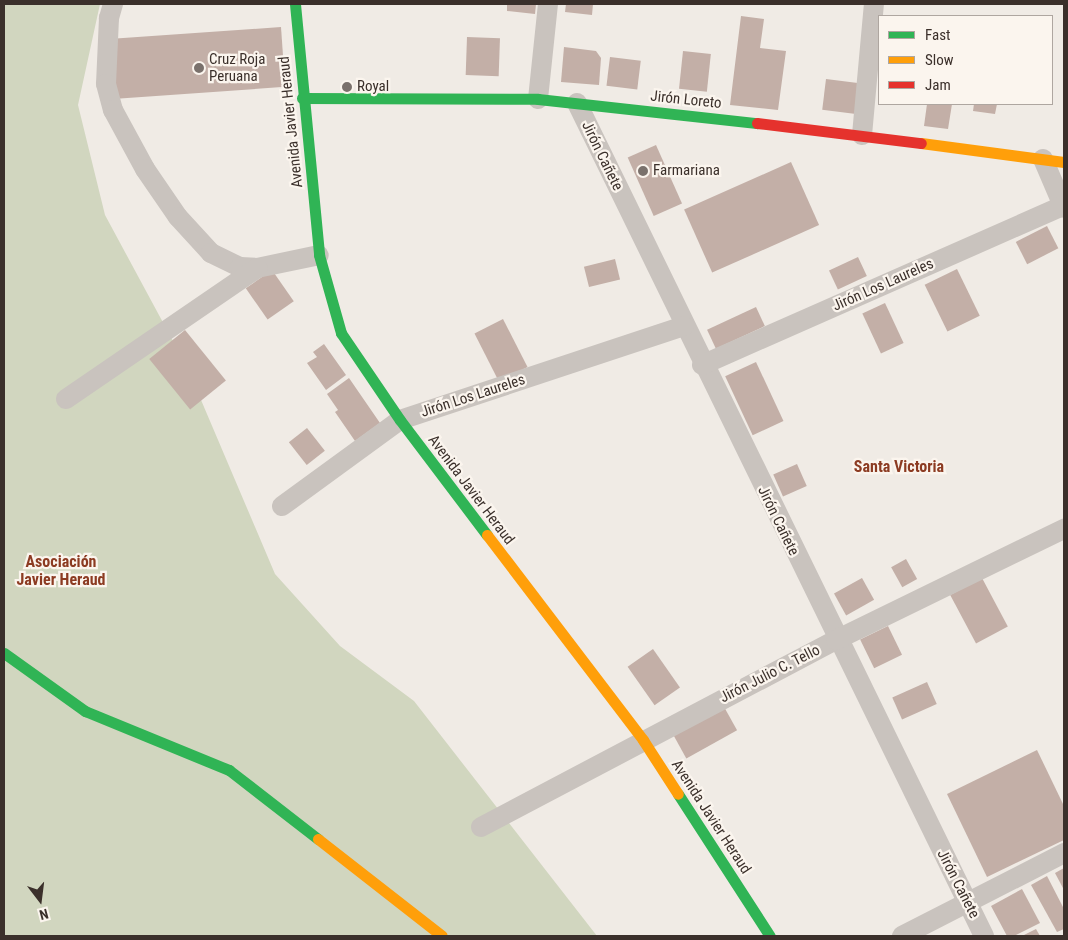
<!DOCTYPE html>
<html>
<head>
<meta charset="utf-8">
<style>
  body { margin:0 }
  #map { position:relative; width:1068px; height:940px; overflow:hidden; background:#f0ebe5; font-family:"Roboto Condensed",sans-serif }
  div>[style] { position:absolute }
  .green>* { inset:0; background:#d1d6bf }
  .building>* { inset:0; background:#c3afa7; transform-origin:0 0 }
  .street>* { height:20px; margin:-10px; padding:0 10px; transform-origin:10px; border-radius:10px; background:#c9c3be }
  .fast>* { height:11px; margin:-5.5px; padding:0 5.5px; transform-origin:5.5px; border-radius:5.5px; background:#30b455 }
  .slow>* { height:11px; margin:-5.5px; padding:0 5.5px; transform-origin:5.5px; border-radius:5.5px; background:#ff9f0a }
  .jam>* { height:11px; margin:-5.5px; padding:0 5.5px; transform-origin:5.5px; border-radius:5.5px; background:#e5322d }
  .dots>* { width:14px; height:14px; translate:-50% -50%; box-sizing:border-box; border:2px solid #fbf5ee; border-radius:50% }
  span { translate:-50% -50%; white-space:nowrap; text-align:center; line-height:1.15; -webkit-text-stroke:4.5px #fbf5ee; paint-order:stroke }
  .poi-label { font-size:15px; color:#3b302b }
  .left { translate:0 -50%; text-align:left }
  .street-label { font-size:15px; color:#3b302b }
  .neighbourhood-label { font-size:16px; color:#8c3b22; font-weight:700 }
  .frame { position:absolute; inset:0; border:5px solid #3b302b; pointer-events:none }
  .legend { position:absolute; left:878px; top:15px; width:175px; height:90px; box-sizing:border-box; background:#fbf5ee; border:1px solid #aea6a0; margin:0; padding:6px 9px; list-style:none; font-size:15px; color:#3b302b }
  .legend li { display:flex; align-items:center; gap:10px; height:25px }
  .legend b { width:25px; border:1px solid #aea6a0 }
  .north { position:absolute; left:15px; top:875px; width:50px; height:50px; -webkit-text-stroke:4px #fbf5ee; paint-order:stroke; rotate:165deg; font-size:14px; font-weight:700; line-height:20px; text-align:center; color:#3b302b }
  .north::after { content:''; display:block; margin:auto; width:18px; height:22px; background:#3b302b; clip-path:polygon(50% 0,100% 100%,50% 72%,0 100%) }
</style>
</head>
<body>
<div id="map">
  <div class="green">
    <div style="clip-path:polygon(4px 4px,100px 4px,78px 105px,105px 215px,187px 367px,275px 574px,340px 646px,414px 701px,597px 936px,4px 936px)"></div>
  </div>
  <div class="building">
    <div style="clip-path:polygon(507px 4px,536px 4px,535px 14px,507px 11px)"></div>
    <div style="clip-path:polygon(566px 4px,593px 4px,592px 15px,565px 12px)"></div>
    <div style="clip-path:polygon(741px 16px,764px 19px,760px 48px,786px 51px,778px 110px,730px 105px)"></div>
    <div style="left:281px;top:27px;width:60px;height:169px;rotate:86deg"></div>
    <div style="left:467px;top:37px;width:33px;height:38px;rotate:2deg"></div>
    <div style="clip-path:polygon(564px 47px,596px 51px,601px 58px,599px 85px,561px 82px)"></div>
    <div style="left:683px;top:51px;width:28px;height:38px;rotate:6deg"></div>
    <div style="left:610px;top:57px;width:31px;height:29px;rotate:7deg"></div>
    <div style="left:826px;top:79px;width:34px;height:31px;rotate:7deg"></div>
    <div style="clip-path:polygon(927px 104px,952px 104px,948px 129px,924px 126px)"></div>
    <div style="clip-path:polygon(974px 104px,997px 104px,995px 114px,973px 111px)"></div>
    <div style="left:656px;top:145px;width:64px;height:31px;rotate:66deg"></div>
    <div style="left:791px;top:162px;width:69px;height:117px;rotate:66deg"></div>
    <div style="left:1047px;top:226px;width:25px;height:35px;rotate:63deg"></div>
    <div style="left:858px;top:257px;width:21px;height:32px;rotate:65deg"></div>
    <div style="left:615px;top:259px;width:21px;height:32px;rotate:76deg"></div>
    <div style="left:957px;top:269px;width:52px;height:36px;rotate:64deg"></div>
    <div style="left:272px;top:270px;width:38px;height:32px;rotate:55deg"></div>
    <div style="left:885px;top:303px;width:44px;height:25px;rotate:65deg"></div>
    <div style="left:756px;top:307px;width:21px;height:54px;rotate:65deg"></div>
    <div style="left:503px;top:319px;width:54px;height:32px;rotate:63deg"></div>
    <div style="left:185px;top:330px;width:65px;height:46px;rotate:51deg"></div>
    <div style="clip-path:polygon(324px 344px,346px 375px,326px 390px,307px 363px,317px 357px,313px 352px)"></div>
    <div style="left:756px;top:362px;width:65px;height:34px;rotate:65deg"></div>
    <div style="clip-path:polygon(349px 378px,380px 423px,355px 441px,335px 412px,338px 410px,327px 394px)"></div>
    <div style="left:307px;top:428px;width:29px;height:23px;rotate:52deg"></div>
    <div style="left:797px;top:464px;width:24px;height:26px;rotate:66deg"></div>
    <div style="left:906px;top:559px;width:23px;height:17px;rotate:61deg"></div>
    <div style="left:862px;top:578px;width:25px;height:32px;rotate:61deg"></div>
    <div style="left:982px;top:578px;width:55px;height:36px;rotate:62deg"></div>
    <div style="left:888px;top:626px;width:32px;height:31px;rotate:64deg"></div>
    <div style="left:653px;top:649px;width:47px;height:31px;rotate:55deg"></div>
    <div style="left:927px;top:682px;width:24px;height:38px;rotate:66deg"></div>
    <div style="left:723px;top:705px;width:29px;height:58px;rotate:61deg"></div>
    <div style="clip-path:polygon(1037px 750px,1064px 806px,1064px 840px,987px 877px,947px 794px)"></div>
    <div style="clip-path:polygon(1064px 868px,1064px 890px,1055px 873px)"></div>
    <div style="clip-path:polygon(1047px 876px,1064px 909px,1064px 929px,1057px 932px,1031px 885px)"></div>
    <div style="clip-path:polygon(1022px 889px,1040px 923px,1014px 936px,1007px 936px,991px 906px)"></div>
    <div style="clip-path:polygon(1036px 929px,1040px 936px,1022px 936px)"></div>
  </div>
  <div class="street">
    <div style="left:113px;top:4px;width:15px;rotate:106deg"></div>
    <div style="left:109px;top:18px;width:66px;rotate:92.6deg"></div>
    <div style="left:106px;top:84px;width:27px;rotate:75deg"></div>
    <div style="left:113px;top:110px;width:67px;rotate:61.5deg"></div>
    <div style="left:145px;top:169px;width:58px;rotate:55.5deg"></div>
    <div style="left:178px;top:217px;width:49px;rotate:47.5deg"></div>
    <div style="left:211px;top:253px;width:32px;rotate:26deg"></div>
    <div style="left:240px;top:267px;width:17px;rotate:3deg"></div>
    <div style="left:257px;top:268px;width:63px;rotate:-11.8deg"></div>
    <div style="left:538px;top:99px;width:96px;rotate:-84deg"></div>
    <div style="left:577px;top:103px;width:927px;rotate:63.96deg"></div>
    <div style="left:862px;top:135px;width:132px;rotate:-84.8deg"></div>
    <div style="left:1043px;top:159px;width:53px;rotate:66.8deg"></div>
    <div style="left:702px;top:365px;width:394px;rotate:-23.8deg"></div>
    <div style="left:66px;top:399px;width:232px;rotate:-34.4deg"></div>
    <div style="left:282px;top:506px;width:146px;rotate:-36.1deg"></div>
    <div style="left:400px;top:420px;width:299px;rotate:-18.3deg"></div>
    <div style="left:481px;top:827px;width:401px;rotate:-27.8deg"></div>
    <div style="left:836px;top:640px;width:254px;rotate:-26deg"></div>
    <div style="left:902px;top:936px;width:182px;rotate:-27.1deg"></div>
  </div>
  <div class="fast">
    <div style="left:295px;top:4px;width:252px;rotate:84.5deg"></div>
    <div style="left:319px;top:255px;width:81px;rotate:74.2deg"></div>
    <div style="left:341px;top:333px;width:105px;rotate:55.9deg"></div>
    <div style="left:400px;top:420px;width:144px;rotate:52.9deg"></div>
    <div style="left:302px;top:98px;width:236px;rotate:0.2deg"></div>
    <div style="left:538px;top:99px;width:220px;rotate:6.3deg"></div>
    <div style="left:4px;top:653px;width:100px;rotate:35.6deg"></div>
    <div style="left:85px;top:711px;width:156px;rotate:22.3deg"></div>
    <div style="left:229px;top:770px;width:113px;rotate:37.8deg"></div>
    <div style="left:678px;top:794px;width:169px;rotate:57.1deg"></div>
  </div>
  <div class="slow">
    <div style="left:921px;top:143px;width:144px;rotate:7.6deg"></div>
    <div style="left:487px;top:535px;width:258px;rotate:52.7deg"></div>
    <div style="left:643px;top:740px;width:64px;rotate:57.1deg"></div>
    <div style="left:318px;top:839px;width:157px;rotate:38deg"></div>
  </div>
  <div class="jam">
    <div style="left:757px;top:123px;width:165px;rotate:7deg"></div>
  </div>
  <div class="dots">
    <div style="left:199px;top:68px;background:#7a716c"></div>
    <div style="left:347px;top:87px;background:#7a716c"></div>
    <div style="left:643px;top:171px;background:#7a716c"></div>
  </div>
  <div class="poi-label">
    <span class="left" style="left:209px;top:68px">Cruz Roja<br>Peruana</span>
    <span class="left" style="left:357px;top:87px">Royal</span>
    <span class="left" style="left:653px;top:171px">Farmariana</span>
  </div>
  <div class="street-label">
    <span style="left:686px;top:100px;rotate:6deg">Jirón Loreto</span>
    <span style="left:291px;top:122px;rotate:-96deg">Avenida Javier Heraud</span>
    <span style="left:602px;top:156px;rotate:64deg">Jirón Cañete</span>
    <span style="left:883px;top:285px;rotate:-24deg">Jirón Los Laureles</span>
    <span style="left:473px;top:396px;rotate:-18deg">Jirón Los Laureles</span>
    <span style="left:471px;top:490px;rotate:53deg">Avenida Javier Heraud</span>
    <span style="left:778px;top:521px;rotate:64deg">Jirón Cañete</span>
    <span style="left:770px;top:674px;rotate:-27deg">Jirón Julio C. Tello</span>
    <span style="left:711px;top:817px;rotate:57deg">Avenida Javier Heraud</span>
    <span style="left:958px;top:884px;rotate:63deg">Jirón Cañete</span>
  </div>
  <div class="neighbourhood-label">
    <span style="left:899px;top:467px">Santa Victoria</span>
    <span style="left:61px;top:571px">Asociación<br>Javier Heraud</span>
  </div>
  <div class="frame"></div>
  <ul class="legend">
  <li><b style="height:6px;background:#30b455"></b>Fast</li>
  <li><b style="height:6px;background:#ff9f0a"></b>Slow</li>
  <li><b style="height:6px;background:#e5322d"></b>Jam</li>
  </ul>
  <div class="north">N</div>
</div>
</body>
</html>
